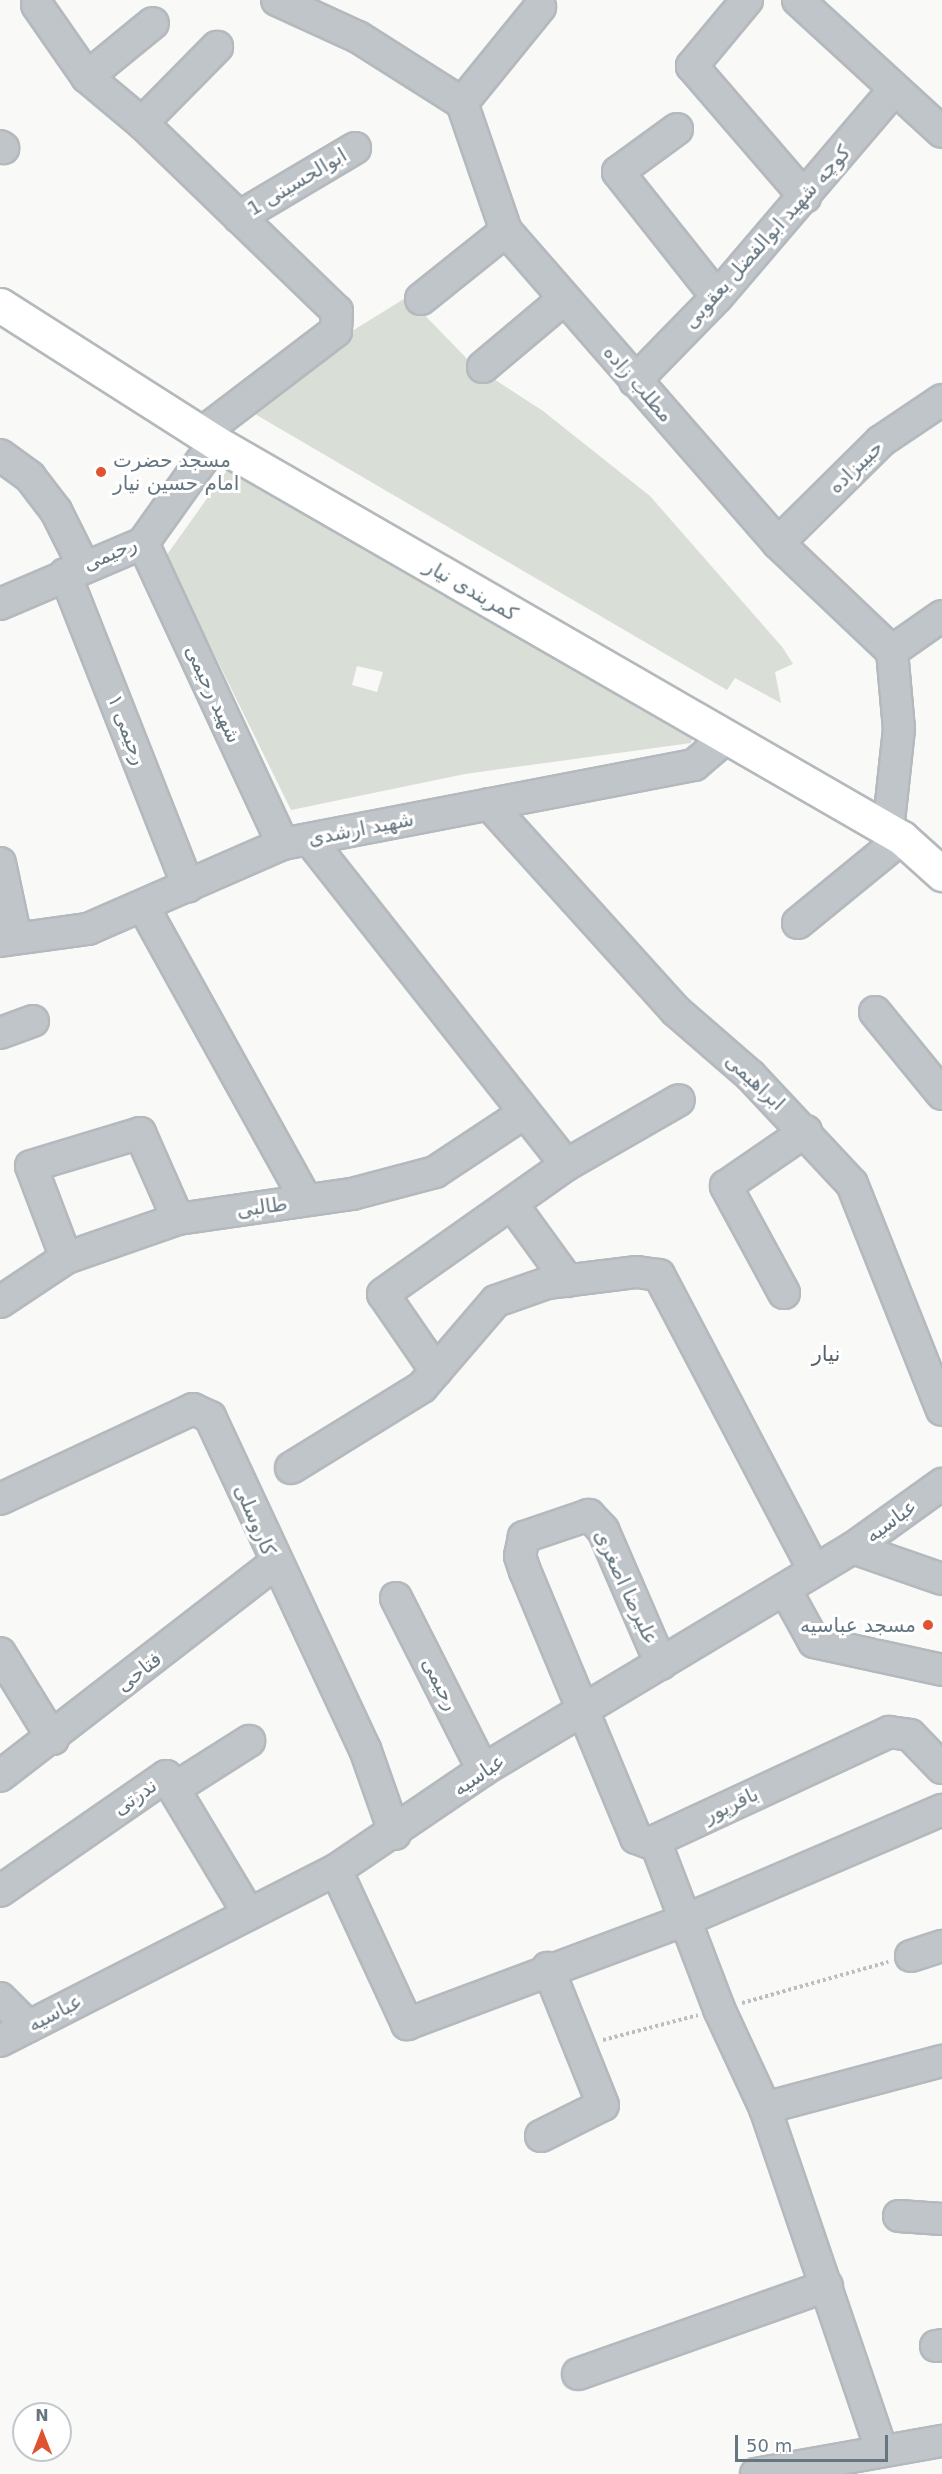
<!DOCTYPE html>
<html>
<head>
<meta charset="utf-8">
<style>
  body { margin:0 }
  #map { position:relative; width:942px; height:2474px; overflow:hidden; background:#f9f9f7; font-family:"DejaVu Sans",Vazirmatn,sans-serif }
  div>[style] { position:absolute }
  .green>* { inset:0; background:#d9ded6 }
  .path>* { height:4px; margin-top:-2px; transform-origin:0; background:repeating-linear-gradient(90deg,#bbbec1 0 3px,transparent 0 6px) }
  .roads { filter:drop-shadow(2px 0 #b4b9bd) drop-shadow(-2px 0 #b4b9bd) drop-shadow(0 2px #b4b9bd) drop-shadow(0 -2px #b4b9bd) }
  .minor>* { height:30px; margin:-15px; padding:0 15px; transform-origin:15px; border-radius:15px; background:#c0c5c9 }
  .major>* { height:33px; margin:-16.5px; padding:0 16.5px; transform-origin:16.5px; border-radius:16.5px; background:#fff }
  .dots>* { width:16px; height:16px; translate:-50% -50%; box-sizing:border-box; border:3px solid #fff; border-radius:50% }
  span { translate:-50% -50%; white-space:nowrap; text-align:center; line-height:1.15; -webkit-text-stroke:6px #fff; paint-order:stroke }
  .street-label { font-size:20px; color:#657681 }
  .poi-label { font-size:20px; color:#657681 }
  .left { translate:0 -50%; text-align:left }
  .right { translate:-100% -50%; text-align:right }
  .neighbourhood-label { font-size:21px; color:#57646c }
  .north { position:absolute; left:12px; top:2402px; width:60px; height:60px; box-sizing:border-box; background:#fff; border:2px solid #c1c8cd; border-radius:50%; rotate:0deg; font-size:16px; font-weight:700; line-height:24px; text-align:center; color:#657681 }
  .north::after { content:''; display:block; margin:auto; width:21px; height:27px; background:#df5331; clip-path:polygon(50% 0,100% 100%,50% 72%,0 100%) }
  .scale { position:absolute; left:735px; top:2435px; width:153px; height:27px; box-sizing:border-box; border:3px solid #657681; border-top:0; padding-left:8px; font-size:18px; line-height:21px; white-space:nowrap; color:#657681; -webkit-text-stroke:4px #fff; paint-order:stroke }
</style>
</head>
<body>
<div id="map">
  <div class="green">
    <div style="clip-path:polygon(407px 297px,474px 366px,543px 411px,650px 496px,783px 648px,793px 664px,775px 672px,781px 703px,735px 678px,727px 690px,236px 403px)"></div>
    <div style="clip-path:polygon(evenodd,228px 469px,693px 736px,691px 743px,465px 774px,291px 810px,166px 556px,228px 469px,357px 666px,383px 672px,377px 692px,352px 685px,357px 666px)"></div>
  </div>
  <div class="path">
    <div style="left:742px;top:2003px;width:152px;rotate:-15.7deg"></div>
    <div style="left:603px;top:2040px;width:98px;rotate:-14.7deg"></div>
  </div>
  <div class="roads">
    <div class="minor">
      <div style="left:277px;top:0;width:89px;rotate:24.6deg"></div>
      <div style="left:358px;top:37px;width:123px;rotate:32.4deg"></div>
      <div style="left:462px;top:103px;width:135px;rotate:71deg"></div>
      <div style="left:506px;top:231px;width:414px;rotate:48.9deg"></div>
      <div style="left:778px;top:543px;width:157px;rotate:43.5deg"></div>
      <div style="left:892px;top:651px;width:78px;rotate:84.9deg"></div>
      <div style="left:899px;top:729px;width:103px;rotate:96.2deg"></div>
      <div style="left:747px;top:0;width:86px;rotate:129.8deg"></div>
      <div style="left:692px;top:66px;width:173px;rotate:49.2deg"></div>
      <div style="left:798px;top:0;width:195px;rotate:42.5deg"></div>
      <div style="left:37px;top:5px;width:88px;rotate:55.2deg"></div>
      <div style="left:87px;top:77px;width:72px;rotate:39.9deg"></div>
      <div style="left:142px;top:123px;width:271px;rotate:44deg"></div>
      <div style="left:337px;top:311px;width:20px;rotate:93deg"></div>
      <div style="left:336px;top:331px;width:170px;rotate:142.7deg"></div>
      <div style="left:87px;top:77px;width:85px;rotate:-39.3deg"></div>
      <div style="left:462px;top:103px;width:124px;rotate:-50.9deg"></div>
      <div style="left:142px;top:123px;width:107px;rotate:-45.4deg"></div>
      <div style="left:677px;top:129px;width:73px;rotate:143.9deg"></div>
      <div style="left:618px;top:172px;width:159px;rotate:51.6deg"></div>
      <div style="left:0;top:146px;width:4px;rotate:34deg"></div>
      <div style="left:239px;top:217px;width:135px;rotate:-30.7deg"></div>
      <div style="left:421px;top:299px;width:109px;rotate:-38.7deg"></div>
      <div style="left:483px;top:367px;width:106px;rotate:-40deg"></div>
      <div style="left:635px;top:381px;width:117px;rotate:-45.7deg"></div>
      <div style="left:717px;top:297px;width:272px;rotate:-49.5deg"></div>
      <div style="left:0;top:455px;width:37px;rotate:36deg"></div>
      <div style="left:30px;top:477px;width:43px;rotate:52.6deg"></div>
      <div style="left:56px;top:511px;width:60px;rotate:63.4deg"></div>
      <div style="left:143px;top:543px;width:332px;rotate:65.1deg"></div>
      <div style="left:778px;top:543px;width:145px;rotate:-44.7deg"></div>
      <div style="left:881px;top:441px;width:73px;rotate:-33.9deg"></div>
      <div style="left:65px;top:574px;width:336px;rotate:68.5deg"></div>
      <div style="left:0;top:604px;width:155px;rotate:-23.1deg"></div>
      <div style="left:143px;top:543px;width:124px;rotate:-54.5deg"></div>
      <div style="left:892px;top:651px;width:61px;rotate:-35deg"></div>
      <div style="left:489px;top:804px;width:279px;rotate:47.9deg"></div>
      <div style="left:676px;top:1011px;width:98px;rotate:40.9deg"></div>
      <div style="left:750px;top:1075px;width:149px;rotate:46.9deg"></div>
      <div style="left:852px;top:1184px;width:243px;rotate:68.3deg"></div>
      <div style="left:309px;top:839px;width:415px;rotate:51.7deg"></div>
      <div style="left:566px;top:1165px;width:130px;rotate:-29.9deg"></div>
      <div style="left:0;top:863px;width:77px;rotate:78deg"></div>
      <div style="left:143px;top:906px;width:336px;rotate:61deg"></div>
      <div style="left:798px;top:923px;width:134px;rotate:-39.3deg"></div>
      <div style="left:0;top:941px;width:89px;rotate:-7.8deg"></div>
      <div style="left:88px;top:929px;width:213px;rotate:-23.6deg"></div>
      <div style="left:283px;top:844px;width:419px;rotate:-10.9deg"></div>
      <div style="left:694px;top:765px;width:42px;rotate:-40.2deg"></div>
      <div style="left:875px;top:1012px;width:106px;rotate:50.7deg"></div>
      <div style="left:0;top:1033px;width:35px;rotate:-20deg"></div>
      <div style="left:512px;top:1204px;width:95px;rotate:54deg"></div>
      <div style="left:66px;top:1258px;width:98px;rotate:-110.8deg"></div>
      <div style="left:31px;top:1166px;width:114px;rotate:-16.8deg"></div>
      <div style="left:140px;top:1133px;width:94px;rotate:66.2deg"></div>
      <div style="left:784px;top:1293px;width:122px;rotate:-118.5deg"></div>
      <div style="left:726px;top:1186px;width:97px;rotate:-34.5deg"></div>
      <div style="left:0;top:1302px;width:79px;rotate:-33.7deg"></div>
      <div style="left:66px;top:1258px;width:119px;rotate:-19.2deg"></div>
      <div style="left:178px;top:1219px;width:176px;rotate:-8.2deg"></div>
      <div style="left:352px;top:1194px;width:86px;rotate:-14.8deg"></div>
      <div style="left:435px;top:1172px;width:107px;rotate:-33.5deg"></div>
      <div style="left:436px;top:1371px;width:93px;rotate:-124.5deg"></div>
      <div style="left:383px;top:1294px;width:224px;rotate:-35.2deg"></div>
      <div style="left:291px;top:1468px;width:154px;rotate:-31.7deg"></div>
      <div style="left:422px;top:1387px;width:113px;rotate:-49.3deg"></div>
      <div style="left:496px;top:1301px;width:54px;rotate:-19.4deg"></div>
      <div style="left:547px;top:1283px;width:91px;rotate:-7deg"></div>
      <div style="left:637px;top:1272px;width:22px;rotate:8deg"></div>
      <div style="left:659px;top:1275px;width:331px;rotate:62.3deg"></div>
      <div style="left:0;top:1499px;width:213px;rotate:-25deg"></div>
      <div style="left:193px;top:1409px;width:19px;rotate:25deg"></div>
      <div style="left:210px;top:1417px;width:366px;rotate:65deg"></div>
      <div style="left:365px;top:1749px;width:90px;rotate:70.6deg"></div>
      <div style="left:853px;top:1548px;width:94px;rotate:19.2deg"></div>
      <div style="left:786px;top:1591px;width:58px;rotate:61.2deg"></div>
      <div style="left:814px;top:1642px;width:131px;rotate:12.3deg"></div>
      <div style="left:396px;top:1598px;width:193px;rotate:63.2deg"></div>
      <div style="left:0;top:1653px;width:101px;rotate:58.4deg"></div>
      <div style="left:661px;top:1664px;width:146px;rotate:-113.4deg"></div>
      <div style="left:603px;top:1530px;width:21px;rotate:-133deg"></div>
      <div style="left:589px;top:1515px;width:69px;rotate:161.3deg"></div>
      <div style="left:524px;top:1537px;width:19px;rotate:102deg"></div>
      <div style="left:520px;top:1556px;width:16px;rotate:72deg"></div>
      <div style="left:525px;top:1571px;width:289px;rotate:67.4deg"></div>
      <div style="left:636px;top:1838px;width:15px;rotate:20deg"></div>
      <div style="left:650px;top:1843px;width:264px;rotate:-24.9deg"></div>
      <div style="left:889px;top:1732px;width:21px;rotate:8deg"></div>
      <div style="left:910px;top:1735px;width:46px;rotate:45.9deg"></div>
      <div style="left:0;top:1776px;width:346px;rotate:-37.7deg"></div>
      <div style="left:175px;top:1788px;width:88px;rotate:-32.4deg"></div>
      <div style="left:655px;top:1841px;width:180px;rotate:69.1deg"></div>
      <div style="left:719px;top:2009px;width:109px;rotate:65.1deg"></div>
      <div style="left:765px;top:2108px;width:362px;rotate:71.2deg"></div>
      <div style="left:336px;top:1870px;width:170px;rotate:65.2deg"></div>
      <div style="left:407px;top:2024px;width:295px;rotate:-20.5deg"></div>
      <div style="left:683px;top:1921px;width:282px;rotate:-23.2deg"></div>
      <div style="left:0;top:1891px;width:202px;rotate:-34.7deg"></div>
      <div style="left:166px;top:1776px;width:161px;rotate:59deg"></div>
      <div style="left:911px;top:1956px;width:33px;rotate:-18deg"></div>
      <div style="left:0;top:1998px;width:40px;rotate:45deg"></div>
      <div style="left:0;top:2041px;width:377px;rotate:-27deg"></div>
      <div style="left:336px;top:1870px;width:178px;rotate:-34.2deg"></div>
      <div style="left:483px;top:1770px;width:431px;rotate:-31deg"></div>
      <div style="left:853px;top:1548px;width:110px;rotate:-35.7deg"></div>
      <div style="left:765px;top:2108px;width:183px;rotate:-14.9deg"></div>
      <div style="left:541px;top:2136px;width:69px;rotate:-26.6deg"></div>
      <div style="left:603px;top:2105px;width:148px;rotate:-111.9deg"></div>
      <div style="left:899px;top:2216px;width:43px;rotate:4deg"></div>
      <div style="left:936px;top:2346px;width:6px;rotate:-9deg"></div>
      <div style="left:578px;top:2374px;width:264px;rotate:-19.5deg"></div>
      <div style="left:756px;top:2474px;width:189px;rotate:-10.1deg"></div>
    </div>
    <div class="major">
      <div style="left:0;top:305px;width:255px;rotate:32.5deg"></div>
      <div style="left:215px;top:442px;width:793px;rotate:29.96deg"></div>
      <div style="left:902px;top:838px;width:54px;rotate:42deg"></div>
    </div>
  </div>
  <div class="dots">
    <div style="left:101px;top:472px;background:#df5331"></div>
    <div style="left:928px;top:1625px;background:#df5331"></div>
  </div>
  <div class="street-label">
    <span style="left:297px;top:182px;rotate:-31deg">ابوالحسینی 1</span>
    <span style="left:767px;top:237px;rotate:-48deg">کوچه شهید ابوالفضل یعقوبی</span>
    <span style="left:638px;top:384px;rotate:49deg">مطلب زاده</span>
    <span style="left:856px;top:467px;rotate:-44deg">حبیبزاده</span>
    <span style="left:110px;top:554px;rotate:-23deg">رحیمی</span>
    <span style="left:471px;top:590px;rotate:30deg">کمربندی نیار</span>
    <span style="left:213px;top:694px;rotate:65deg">شهید رحیمی</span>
    <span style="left:127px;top:730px;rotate:69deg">رحیمی ۱</span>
    <span style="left:361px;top:829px;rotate:-11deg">شهید ارشدی</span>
    <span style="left:755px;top:1082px;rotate:43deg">ابراهیمی</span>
    <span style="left:262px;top:1207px;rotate:-8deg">طالبی</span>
    <span style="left:255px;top:1520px;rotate:67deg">کاروسلی</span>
    <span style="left:891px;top:1521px;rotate:-36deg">عباسیه</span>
    <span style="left:626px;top:1587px;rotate:65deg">علیرضا اصغری</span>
    <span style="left:139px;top:1672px;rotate:-38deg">فتاحی</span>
    <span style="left:440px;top:1684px;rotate:63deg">رحیمی</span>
    <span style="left:479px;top:1775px;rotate:-34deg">عباسیه</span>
    <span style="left:135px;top:1797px;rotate:-35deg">ندرتی</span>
    <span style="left:731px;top:1805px;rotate:-25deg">باقرپور</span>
    <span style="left:55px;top:2013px;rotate:-27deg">عباسیه</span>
  </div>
  <div class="poi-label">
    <span class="left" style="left:113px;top:472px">مسجد حضرت<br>امام حسین نیار</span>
    <span class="right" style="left:916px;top:1625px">مسجد عباسیه</span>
  </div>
  <div class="neighbourhood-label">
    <span style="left:826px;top:1354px">نیار</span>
  </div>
  <div class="north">N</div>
  <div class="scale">50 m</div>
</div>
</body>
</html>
